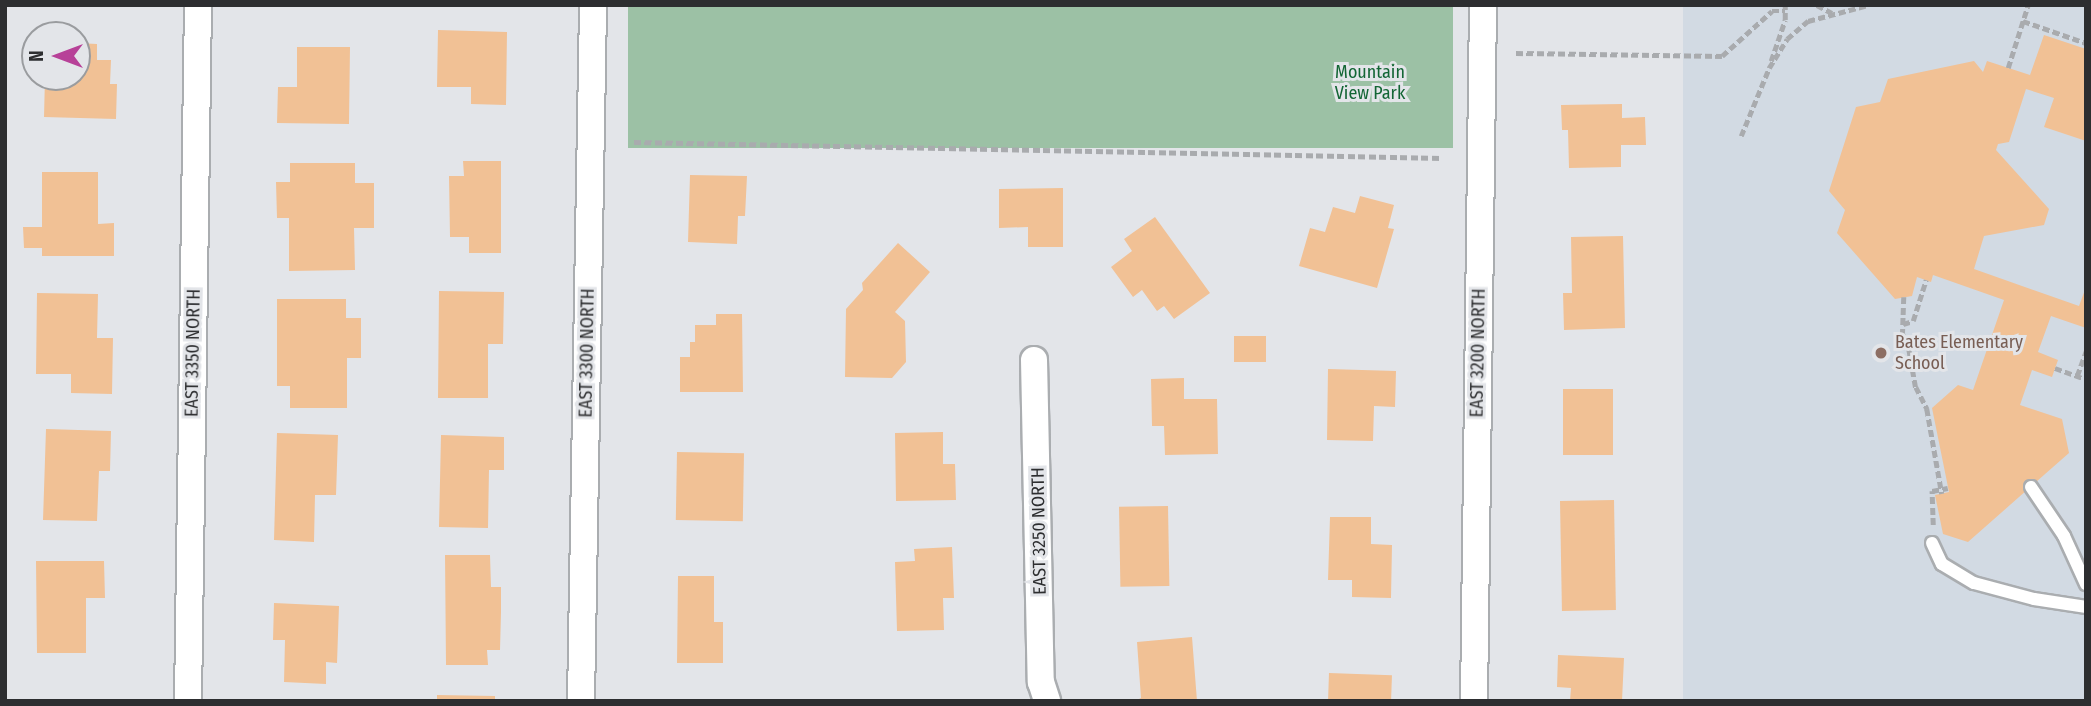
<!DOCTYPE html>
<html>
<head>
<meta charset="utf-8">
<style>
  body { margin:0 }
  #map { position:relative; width:2091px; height:706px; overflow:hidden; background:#e3e5e9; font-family:"Fira Sans Condensed",sans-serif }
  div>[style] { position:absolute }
  .built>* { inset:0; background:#d2dae3; transform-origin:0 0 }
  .green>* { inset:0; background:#9cc1a5; transform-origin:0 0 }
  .building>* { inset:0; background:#f1c195; transform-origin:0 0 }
  .path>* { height:4.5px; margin-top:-2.25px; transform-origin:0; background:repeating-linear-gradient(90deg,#a9abae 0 7px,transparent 0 10.5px) }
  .roads { filter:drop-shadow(2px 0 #aaadb0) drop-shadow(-2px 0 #aaadb0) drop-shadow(0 2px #aaadb0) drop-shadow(0 -2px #aaadb0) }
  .service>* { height:12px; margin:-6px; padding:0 6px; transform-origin:6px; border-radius:6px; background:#fff }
  .minor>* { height:26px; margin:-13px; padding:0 13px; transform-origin:13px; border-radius:13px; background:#fff }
  .dots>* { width:19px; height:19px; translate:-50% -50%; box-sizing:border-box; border:4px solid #e3e5e9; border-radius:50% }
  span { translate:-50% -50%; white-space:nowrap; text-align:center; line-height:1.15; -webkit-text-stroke:6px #e3e5e9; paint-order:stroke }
  .park-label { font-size:18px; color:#136635 }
  .education-label { font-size:18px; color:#785e54 }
  .left { translate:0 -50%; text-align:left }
  .street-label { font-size:18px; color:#2d2e30 }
  .frame { position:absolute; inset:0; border:7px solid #2d2e30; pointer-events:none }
  .north { position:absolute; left:21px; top:21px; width:70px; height:70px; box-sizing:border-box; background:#e3e5e9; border:2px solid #9a9c9f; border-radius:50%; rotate:270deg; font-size:19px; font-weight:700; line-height:28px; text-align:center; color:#2d2e30 }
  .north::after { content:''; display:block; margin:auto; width:24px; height:32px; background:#b74198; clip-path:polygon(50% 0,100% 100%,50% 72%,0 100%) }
</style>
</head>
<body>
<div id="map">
  <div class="built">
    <div style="left:1683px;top:5px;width:403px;height:696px"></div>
  </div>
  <div class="green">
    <div style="left:628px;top:5px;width:825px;height:143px"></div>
  </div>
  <div class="building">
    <div style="clip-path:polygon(438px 30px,507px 32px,506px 105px,471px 104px,471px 87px,437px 87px)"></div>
    <div style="clip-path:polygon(2044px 35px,2086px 49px,2086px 141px,2044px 127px,2054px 98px,2026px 89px,2009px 142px,1998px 144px,1996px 150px,2049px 209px,2044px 225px,1984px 236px,1974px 269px,2079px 306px,2086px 287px,2086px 328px,2051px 316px,2038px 352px,2058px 360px,2052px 377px,2032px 370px,2020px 405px,2062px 419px,2069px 453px,1968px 542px,1943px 534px,1935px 495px,1949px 492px,1932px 408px,1958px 385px,1973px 390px,2004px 300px,1933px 275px,1931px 282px,1917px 277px,1912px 296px,1895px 299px,1837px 233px,1845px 210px,1829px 191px,1856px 107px,1880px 102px,1888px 79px,1974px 61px,1983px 72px,1987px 61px,2030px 75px)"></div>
    <div style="clip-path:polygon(77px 43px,97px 44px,97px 60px,111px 60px,110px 84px,117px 84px,116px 119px,44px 117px,45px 77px,77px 77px)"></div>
    <div style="clip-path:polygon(297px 47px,350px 47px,349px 124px,277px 123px,278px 87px,297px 87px)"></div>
    <div style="clip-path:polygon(1622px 104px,1622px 118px,1645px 117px,1646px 145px,1621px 145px,1621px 167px,1569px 168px,1568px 130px,1562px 130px,1561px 105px)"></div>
    <div style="clip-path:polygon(463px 161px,501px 161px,501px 253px,469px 253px,469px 237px,450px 237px,449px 176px,464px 176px)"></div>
    <div style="clip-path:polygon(290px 163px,355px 163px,355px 183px,374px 183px,374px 228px,354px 228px,355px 270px,289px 271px,289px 218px,277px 218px,276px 182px,290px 182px)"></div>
    <div style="clip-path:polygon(42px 172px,98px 172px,98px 224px,114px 223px,114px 256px,42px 256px,42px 248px,24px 248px,23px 227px,42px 227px)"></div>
    <div style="clip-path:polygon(690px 175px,747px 176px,745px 216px,738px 216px,737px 244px,688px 242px)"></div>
    <div style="clip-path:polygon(1063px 188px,1063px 247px,1028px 247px,1028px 227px,999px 228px,999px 189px)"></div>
    <div style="clip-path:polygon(1360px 196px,1394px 205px,1388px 228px,1394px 229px,1377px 288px,1299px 266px,1310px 228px,1325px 232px,1333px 207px,1355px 213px)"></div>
    <div style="clip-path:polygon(1155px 217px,1210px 293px,1174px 319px,1164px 306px,1157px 311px,1142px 290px,1133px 297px,1111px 267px,1132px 251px,1124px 239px)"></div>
    <div style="clip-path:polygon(1623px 236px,1625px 328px,1564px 330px,1563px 293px,1572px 293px,1571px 237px)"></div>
    <div style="clip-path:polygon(898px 243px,930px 272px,895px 312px,905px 321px,906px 362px,892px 378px,845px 377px,846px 309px,863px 290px,862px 283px)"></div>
    <div style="clip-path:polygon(439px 291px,504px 292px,503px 344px,488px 344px,488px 398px,438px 398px)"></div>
    <div style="clip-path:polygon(37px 293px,98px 294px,97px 338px,113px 338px,112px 394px,71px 393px,71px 374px,36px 374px)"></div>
    <div style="clip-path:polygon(277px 299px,346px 299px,346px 318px,361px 318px,361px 358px,347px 358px,347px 408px,290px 408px,290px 386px,277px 386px)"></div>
    <div style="clip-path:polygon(716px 314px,742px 314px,743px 392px,680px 392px,680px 357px,690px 357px,690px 342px,695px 342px,695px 325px,716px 325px)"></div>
    <div style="left:1234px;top:336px;width:32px;height:26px"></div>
    <div style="clip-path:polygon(1328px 369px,1396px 371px,1395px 407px,1374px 406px,1373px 441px,1327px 440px)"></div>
    <div style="clip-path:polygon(1184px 378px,1184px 399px,1217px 399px,1218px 454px,1165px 455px,1164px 426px,1152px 426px,1151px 379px)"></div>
    <div style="left:1563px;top:389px;width:50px;height:66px"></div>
    <div style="clip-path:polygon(46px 429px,111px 431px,110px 471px,99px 471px,97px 521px,43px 520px)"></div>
    <div style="clip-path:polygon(943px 432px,943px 464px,955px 464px,956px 500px,896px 501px,895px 433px)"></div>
    <div style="clip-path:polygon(277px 433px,338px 435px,336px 495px,315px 495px,314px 542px,274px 540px)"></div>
    <div style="clip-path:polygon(441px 435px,504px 437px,504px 470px,489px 470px,488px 528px,439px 527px)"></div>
    <div style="left:677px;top:452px;width:67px;height:68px;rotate:1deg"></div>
    <div style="left:1614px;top:500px;width:110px;height:54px;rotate:89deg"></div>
    <div style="left:1168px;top:506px;width:80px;height:49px;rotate:89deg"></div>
    <div style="clip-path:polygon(1330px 517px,1371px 517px,1371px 544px,1392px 545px,1391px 598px,1352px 597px,1352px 580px,1328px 580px)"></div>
    <div style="clip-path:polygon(952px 547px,954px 598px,943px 598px,944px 630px,897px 631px,895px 562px,915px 561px,914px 549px)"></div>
    <div style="clip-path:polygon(445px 555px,490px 555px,491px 587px,501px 587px,501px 612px,500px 650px,487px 650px,488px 665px,446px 665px)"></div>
    <div style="clip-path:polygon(36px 561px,104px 561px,105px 598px,86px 598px,86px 653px,37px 653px)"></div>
    <div style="clip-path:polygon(678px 576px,714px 576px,714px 622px,723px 622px,723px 663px,677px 663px)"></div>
    <div style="clip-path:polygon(274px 603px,339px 606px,337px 663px,326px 662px,326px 684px,284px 682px,285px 640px,273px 640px)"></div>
    <div style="clip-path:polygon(1192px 637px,1197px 701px,1135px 701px,1141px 698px,1137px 642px)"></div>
    <div style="clip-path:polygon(1558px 655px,1624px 658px,1622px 701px,1570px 701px,1571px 688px,1557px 687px)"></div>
    <div style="left:1329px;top:673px;width:63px;height:28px;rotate:2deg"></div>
    <div style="clip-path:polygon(437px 695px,495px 696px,495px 701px,437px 701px)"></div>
  </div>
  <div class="path">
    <div style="left:1817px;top:5px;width:17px;rotate:28deg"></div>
    <div style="left:2023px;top:21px;width:67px;rotate:19.2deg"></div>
    <div style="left:1516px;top:53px;width:206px;rotate:0.8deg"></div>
    <div style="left:1722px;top:56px;width:67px;rotate:-42deg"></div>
    <div style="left:1772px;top:11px;width:13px"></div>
    <div style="left:1771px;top:61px;width:43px;rotate:-71.1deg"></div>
    <div style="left:1785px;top:20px;width:15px;rotate:-90deg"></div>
    <div style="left:2008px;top:68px;width:66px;rotate:-72.4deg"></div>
    <div style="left:1741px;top:136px;width:74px;rotate:-67.6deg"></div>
    <div style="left:1769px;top:68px;width:34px;rotate:-58deg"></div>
    <div style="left:1787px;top:39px;width:28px;rotate:-41deg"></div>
    <div style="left:1808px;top:21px;width:62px;rotate:-14.9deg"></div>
    <div style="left:634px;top:142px;width:808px;rotate:1.13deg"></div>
    <div style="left:1904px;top:297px;width:37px;rotate:92deg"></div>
    <div style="left:1903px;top:334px;width:16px;rotate:68deg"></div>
    <div style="left:1909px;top:349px;width:39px;rotate:80deg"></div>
    <div style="left:1916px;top:387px;width:25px;rotate:63deg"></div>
    <div style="left:1927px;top:409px;width:86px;rotate:80deg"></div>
    <div style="left:1903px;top:324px;width:10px;rotate:-17deg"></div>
    <div style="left:1913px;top:321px;width:43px;rotate:-72.4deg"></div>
    <div style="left:2055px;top:368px;width:33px;rotate:20deg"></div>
    <div style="left:2077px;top:376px;width:27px;rotate:-70deg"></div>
    <div style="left:1933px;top:525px;width:34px;rotate:-92deg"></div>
    <div style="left:1932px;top:491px;width:16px;rotate:-11deg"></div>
  </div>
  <div class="roads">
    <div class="service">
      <div style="left:2031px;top:487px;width:59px;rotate:56deg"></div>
      <div style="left:2064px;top:536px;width:53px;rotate:65.4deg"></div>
      <div style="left:1932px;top:543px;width:23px;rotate:65deg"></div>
      <div style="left:1942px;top:564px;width:37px;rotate:31deg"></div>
      <div style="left:1974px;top:583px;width:62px;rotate:14.9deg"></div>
      <div style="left:2034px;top:599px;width:53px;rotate:8.7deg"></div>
    </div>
    <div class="minor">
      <div style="left:1034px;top:360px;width:322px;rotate:88.8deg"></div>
      <div style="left:1041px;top:682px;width:20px;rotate:72deg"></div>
      <div style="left:188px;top:701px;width:696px;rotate:-89.18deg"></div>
      <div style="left:581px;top:701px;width:696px;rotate:-89.01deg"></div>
      <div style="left:1474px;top:701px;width:696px;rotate:-89.26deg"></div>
    </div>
  </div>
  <div class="dots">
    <div style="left:1881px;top:353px;background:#8d6e63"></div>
  </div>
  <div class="park-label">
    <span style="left:1370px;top:83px">Mountain<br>View Park</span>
  </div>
  <div class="education-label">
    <span class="left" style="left:1895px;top:353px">Bates Elementary<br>School</span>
  </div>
  <div class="street-label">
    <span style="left:193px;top:353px;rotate:-89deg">EAST 3350 NORTH</span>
    <span style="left:587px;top:353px;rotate:-89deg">EAST 3300 NORTH</span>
    <span style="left:1478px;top:353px;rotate:-89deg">EAST 3200 NORTH</span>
    <span style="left:1039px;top:531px;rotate:-91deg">EAST 3250 NORTH</span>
  </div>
  <div class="frame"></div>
  <div class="north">N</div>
</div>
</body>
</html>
